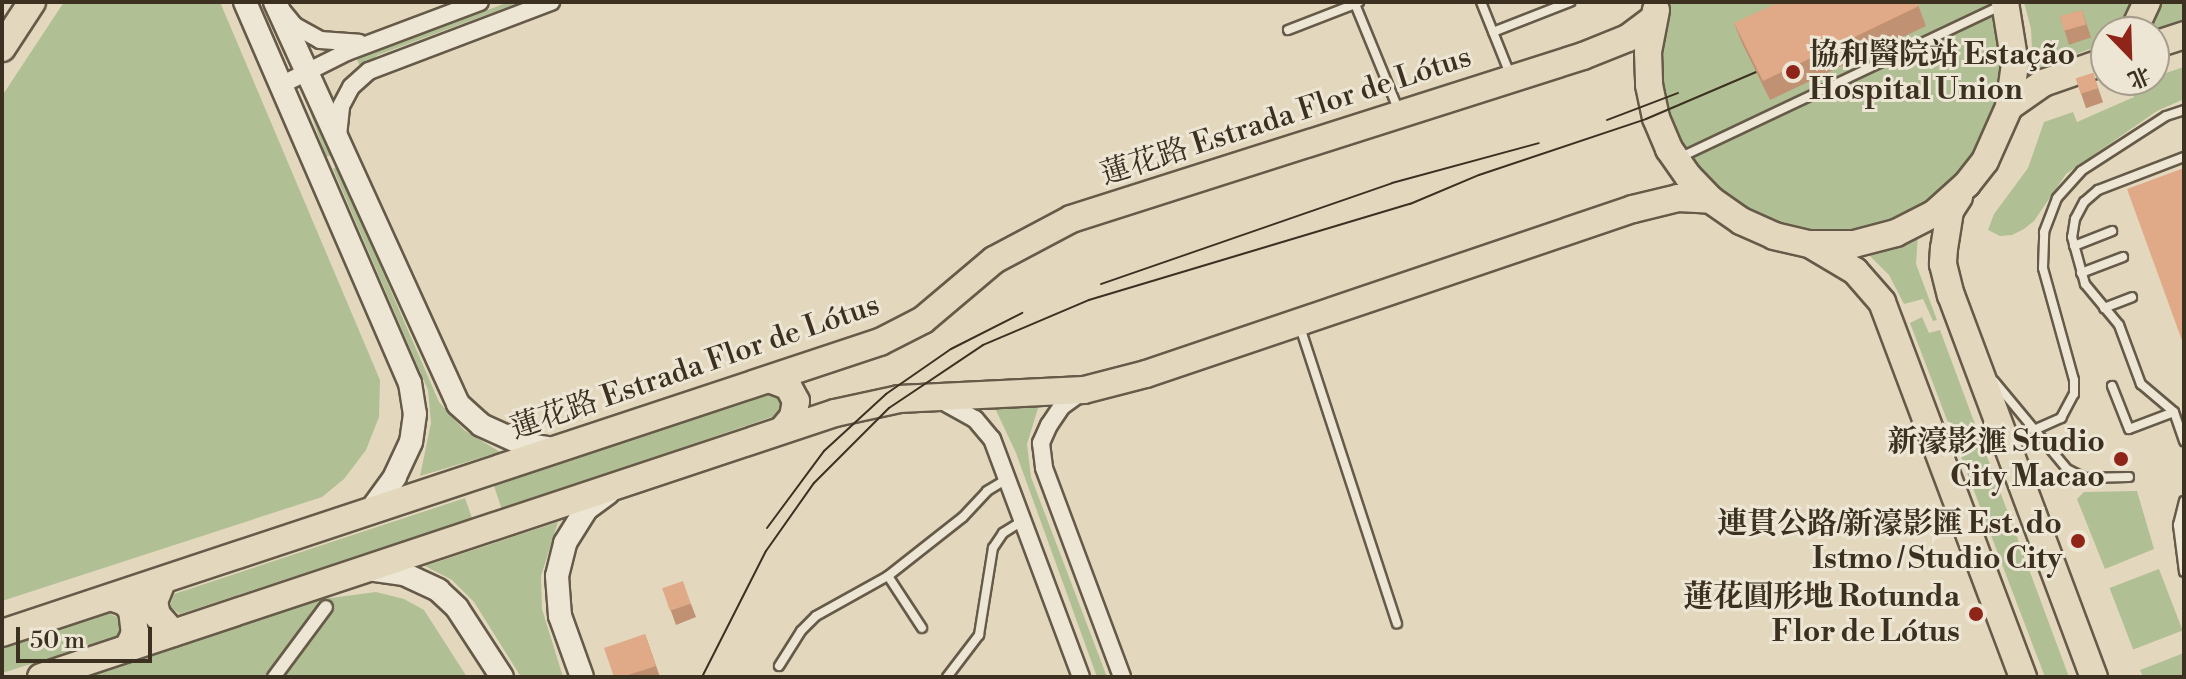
<!DOCTYPE html>
<html>
<head>
<meta charset="utf-8">
<style>
  body { margin:0 }
  #map { position:relative; width:2186px; height:679px; overflow:hidden; background:#e3d8be; font-family:"Libre Bodoni","Noto Serif SC",serif }
  div>[style] { position:absolute }
  .green>* { inset:0; background:#b1bf94; transform-origin:0 0 }
  .roads { filter:drop-shadow(2px 0 #665a48) drop-shadow(-2px 0 #665a48) drop-shadow(0 2px #665a48) drop-shadow(0 -2px #665a48) }
  .service>* { height:8px; margin:-4px; padding:0 4px; transform-origin:4px; border-radius:4px; background:#ede6d5 }
  .pedestrian>* { height:12px; margin:-6px; padding:0 6px; transform-origin:6px; border-radius:6px; background:#ede6d5 }
  .minor>* { height:16px; margin:-8px; padding:0 8px; transform-origin:8px; border-radius:8px; background:#ede6d5 }
  .secondary>* { height:22px; margin:-11px; padding:0 11px; transform-origin:11px; border-radius:11px; background:#ede6d5 }
  .primary>* { height:26px; margin:-13px; padding:0 13px; transform-origin:13px; border-radius:13px; background:#e3d8be }
  .tram>* { height:2px; margin:-1px; padding:0 1px; transform-origin:1px; border-radius:1px; background:#3c3021 }
  .wall>* { inset:0; background:#c19174; transform-origin:0 0 }
  .building>* { inset:0; background:#e0a987; transform-origin:0 0 }
  .dots>* { width:22px; height:22px; translate:-50% -50%; box-sizing:border-box; border:4px solid #ede6d5; border-radius:50% }
  span { translate:-50% -50%; white-space:nowrap; text-align:center; line-height:1.15; -webkit-text-stroke:6px #ede6d5; paint-order:stroke }
  .poi-label { font-size:30px; color:#3c3021; font-weight:700 }
  .left { translate:0 -50%; text-align:left }
  .right { translate:-100% -50%; text-align:right }
  .street-label { font-size:30px; color:#3c3021 }
  .frame { position:absolute; inset:0; border:4px solid #3c3021; pointer-events:none }
  .north { position:absolute; left:2090px; top:16px; width:80px; height:80px; box-sizing:border-box; background:#ede6d5; border:2px solid #a69d8d; border-radius:50%; rotate:157deg; font-size:22px; font-weight:700; line-height:32px; text-align:center; color:#3c3021 }
  .north::after { content:''; display:block; margin:auto; width:28px; height:36px; background:#8f2418; clip-path:polygon(50% 0,100% 100%,50% 72%,0 100%) }
  .scale { position:absolute; left:16px; top:627px; width:136px; height:36px; box-sizing:border-box; border:4px solid #3c3021; border-top:0; padding-left:10px; font-size:24px; line-height:28px; white-space:nowrap; color:#3c3021; -webkit-text-stroke:6px #ede6d5; paint-order:stroke }
</style>
</head>
<body>
<div id="map">
  <div class="green">
    <div style="clip-path:polygon(64px 2px,220px 2px,380px 380px,379px 417px,366px 450px,344px 479px,322px 497px,2px 601px,2px 96px)"></div>
    <div style="clip-path:polygon(509px 2px,521px 2px,378px 55px,361px 69px,357px 59px)"></div>
    <div style="clip-path:polygon(1671px 2px,1990px 2px,2001px 45px,2002px 72px,1990px 125px,1962px 172px,1921px 208px,1897px 220px,1842px 234px,1814px 234px,1761px 220px,1714px 189px,1680px 146px,1668px 120px,1659px 66px)"></div>
    <div style="clip-path:polygon(2024px 2px,2136px 2px,2125px 25px,2119px 32px,2106px 32px,2106px 43px,2033px 70px,2031px 29px)"></div>
    <div style="clip-path:polygon(2159px 2px,2184px 2px,2184px 20px,2146px 32px)"></div>
    <div style="clip-path:polygon(2184px 67px,2184px 99px,2157px 111px,2066px 174px,2034px 221px,2024px 229px,2012px 235px,2000px 236px,1988px 230px,1994px 214px,2028px 168px,2044px 122px,2073px 112px,2077px 122px,2134px 97px,2130px 85px,2154px 80px,2154px 77px)"></div>
    <div style="clip-path:polygon(302px 89px,306px 90px,332px 155px,326px 157px)"></div>
    <div style="clip-path:polygon(337px 166px,439px 402px,464px 430px,500px 452px,420px 476px,431px 423px,428px 390px,333px 169px)"></div>
    <div style="clip-path:polygon(1918px 234px,1916px 264px,1937px 320px,1933px 321px,1923px 299px,1904px 304px,1889px 275px,1868px 254px,1892px 248px)"></div>
    <div style="clip-path:polygon(1922px 317px,1929px 333px,1940px 330px,2069px 677px,2045px 677px,1910px 323px)"></div>
    <div style="clip-path:polygon(775px 392px,785px 396px,783px 413px,502px 510px,494px 486px)"></div>
    <div style="clip-path:polygon(1039px 405px,1027px 444px,1031px 477px,1107px 677px,1097px 677px,1016px 453px,994px 406px)"></div>
    <div style="clip-path:polygon(2137px 491px,2154px 549px,2105px 569px,2077px 499px,2084px 492px)"></div>
    <div style="clip-path:polygon(465px 498px,472px 518px,180px 614px,170px 607px,174px 594px)"></div>
    <div style="clip-path:polygon(558px 522px,541px 576px,542px 609px,563px 677px,521px 677px,474px 602px,452px 580px,425px 566px)"></div>
    <div style="left:2159px;top:569px;width:66px;height:53px;rotate:69deg"></div>
    <div style="clip-path:polygon(376px 592px,404px 599px,424px 610px,467px 677px,77px 677px,323px 599px)"></div>
    <div style="clip-path:polygon(109px 613px,120px 619px,121px 636px,2px 673px,2px 649px)"></div>
    <div style="clip-path:polygon(2184px 653px,2184px 677px,2143px 677px,2140px 670px)"></div>
  </div>
  <div class="roads">
    <div class="service">
      <div style="left:1359px;top:2px;width:4px;rotate:153deg"></div>
      <div style="left:1355px;top:4px;width:113px;rotate:67.7deg"></div>
      <div style="left:1481px;top:2px;width:78px;rotate:68.1deg"></div>
      <div style="left:1288px;top:30px;width:72px;rotate:-21.2deg"></div>
      <div style="left:1493px;top:32px;width:83px;rotate:-21.3deg"></div>
      <div style="left:1681px;top:157px;width:354px;rotate:-25.3deg"></div>
      <div style="left:2184px;top:157px;width:92px;rotate:159deg"></div>
      <div style="left:2098px;top:190px;width:18px;rotate:139deg"></div>
      <div style="left:2084px;top:202px;width:19px;rotate:118deg"></div>
      <div style="left:2075px;top:219px;width:18px;rotate:99deg"></div>
      <div style="left:2072px;top:237px;width:49px;rotate:74.5deg"></div>
      <div style="left:2085px;top:284px;width:53px;rotate:50.3deg"></div>
      <div style="left:2119px;top:325px;width:63px;rotate:69.6deg"></div>
      <div style="left:2141px;top:384px;width:43px;rotate:40.3deg"></div>
      <div style="left:2174px;top:412px;width:31px;rotate:71deg"></div>
      <div style="left:2074px;top:246px;width:41px;rotate:-21.5deg"></div>
      <div style="left:2081px;top:273px;width:45px;rotate:-20.9deg"></div>
      <div style="left:2104px;top:308px;width:30px;rotate:-21deg"></div>
      <div style="left:1300px;top:327px;width:312px;rotate:71.9deg"></div>
      <div style="left:1994px;top:381px;width:114px;rotate:50.3deg"></div>
      <div style="left:2067px;top:469px;width:20px;rotate:27deg"></div>
      <div style="left:2085px;top:478px;width:44px;rotate:-1.3deg"></div>
      <div style="left:2112px;top:386px;width:46px;rotate:68.4deg"></div>
      <div style="left:2129px;top:429px;width:48px;rotate:-20.7deg"></div>
      <div style="left:2034px;top:430px;width:30px;rotate:-24deg"></div>
      <div style="left:2061px;top:418px;width:27px;rotate:-62deg"></div>
      <div style="left:2074px;top:394px;width:14px;rotate:-90deg"></div>
      <div style="left:2074px;top:380px;width:116px;rotate:-105.5deg"></div>
      <div style="left:2043px;top:268px;width:36px;rotate:-88deg"></div>
      <div style="left:2044px;top:232px;width:36px;rotate:-69deg"></div>
      <div style="left:2057px;top:198px;width:36px;rotate:-48deg"></div>
      <div style="left:2081px;top:171px;width:101px;rotate:-32.9deg"></div>
      <div style="left:2166px;top:116px;width:19px;rotate:-18deg"></div>
      <div style="left:2184px;top:501px;width:25px;rotate:104deg"></div>
      <div style="left:2178px;top:525px;width:47px;rotate:82.7deg"></div>
      <div style="left:888px;top:576px;width:62px;rotate:56.8deg"></div>
      <div style="left:779px;top:666px;width:41px;rotate:-57.8deg"></div>
      <div style="left:801px;top:631px;width:21px;rotate:-45deg"></div>
      <div style="left:816px;top:616px;width:82px;rotate:-29.1deg"></div>
      <div style="left:888px;top:576px;width:95px;rotate:-38.2deg"></div>
      <div style="left:963px;top:517px;width:35px;rotate:-47deg"></div>
      <div style="left:987px;top:491px;width:23px;rotate:-31deg"></div>
      <div style="left:947px;top:677px;width:53px;rotate:-52.7deg"></div>
      <div style="left:979px;top:635px;width:88px;rotate:-80.9deg"></div>
      <div style="left:993px;top:548px;width:18px;rotate:-56deg"></div>
      <div style="left:1003px;top:533px;width:22px;rotate:-32deg"></div>
    </div>
    <div class="pedestrian">
      <div style="left:274px;top:677px;width:87px;rotate:-53.4deg"></div>
    </div>
    <div class="minor">
      <div style="left:284px;top:13px;width:17px;rotate:50deg"></div>
      <div style="left:295px;top:26px;width:29px;rotate:29deg"></div>
      <div style="left:320px;top:40px;width:39px;rotate:4deg"></div>
      <div style="left:281px;top:85px;width:74px;rotate:-26.6deg"></div>
      <div style="left:347px;top:52px;width:142px;rotate:-20.6deg"></div>
      <div style="left:338px;top:136px;width:30px;rotate:-84deg"></div>
      <div style="left:341px;top:106px;width:21px;rotate:-62deg"></div>
      <div style="left:351px;top:87px;width:24px;rotate:-42deg"></div>
      <div style="left:369px;top:71px;width:195px;rotate:-20.8deg"></div>
      <div style="left:1083px;top:391px;width:26px;rotate:144deg"></div>
      <div style="left:1062px;top:406px;width:23px;rotate:124deg"></div>
      <div style="left:1049px;top:425px;width:20px;rotate:114deg"></div>
      <div style="left:1041px;top:443px;width:25px;rotate:83deg"></div>
      <div style="left:1044px;top:468px;width:223px;rotate:69.5deg"></div>
      <div style="left:944px;top:402px;width:35px;rotate:29deg"></div>
      <div style="left:975px;top:419px;width:26px;rotate:50deg"></div>
      <div style="left:992px;top:439px;width:254px;rotate:69.5deg"></div>
    </div>
    <div class="secondary">
      <div style="left:245px;top:2px;width:415px;rotate:66.6deg"></div>
      <div style="left:410px;top:383px;width:31px;rotate:81deg"></div>
      <div style="left:415px;top:414px;width:28px;rotate:98deg"></div>
      <div style="left:411px;top:442px;width:38px;rotate:115deg"></div>
      <div style="left:395px;top:477px;width:39px;rotate:126deg"></div>
      <div style="left:275px;top:2px;width:442px;rotate:65.5deg"></div>
      <div style="left:458px;top:404px;width:31px;rotate:42deg"></div>
      <div style="left:481px;top:425px;width:46px;rotate:24.3deg"></div>
      <div style="left:523px;top:444px;width:32px;rotate:9deg"></div>
      <div style="left:368px;top:569px;width:36px;rotate:8deg"></div>
      <div style="left:404px;top:574px;width:38px;rotate:25deg"></div>
      <div style="left:438px;top:590px;width:26px;rotate:43deg"></div>
      <div style="left:457px;top:608px;width:82px;rotate:56.9deg"></div>
      <div style="left:582px;top:677px;width:65px;rotate:-109.8deg"></div>
      <div style="left:560px;top:616px;width:40px;rotate:-94.3deg"></div>
      <div style="left:557px;top:576px;width:34px;rotate:-76deg"></div>
      <div style="left:565px;top:543px;width:40px;rotate:-58deg"></div>
      <div style="left:586px;top:509px;width:27px;rotate:-36deg"></div>
    </div>
    <div class="primary">
      <div style="left:1656px;top:10px;width:43px;rotate:100.8deg"></div>
      <div style="left:1648px;top:52px;width:33px;rotate:88deg"></div>
      <div style="left:1649px;top:85px;width:34px;rotate:78deg"></div>
      <div style="left:1656px;top:118px;width:34px;rotate:67deg"></div>
      <div style="left:1669px;top:149px;width:33px;rotate:55deg"></div>
      <div style="left:1688px;top:176px;width:33px;rotate:46deg"></div>
      <div style="left:1711px;top:200px;width:37px;rotate:35deg"></div>
      <div style="left:1741px;top:221px;width:36px;rotate:24deg"></div>
      <div style="left:1774px;top:236px;width:37px;rotate:13deg"></div>
      <div style="left:1810px;top:244px;width:44px"></div>
      <div style="left:1854px;top:244px;width:43px;rotate:-14.7deg"></div>
      <div style="left:1896px;top:233px;width:44px;rotate:-27.1deg"></div>
      <div style="left:1935px;top:213px;width:43px;rotate:-42.2deg"></div>
      <div style="left:1967px;top:184px;width:29px;rotate:-52deg"></div>
      <div style="left:1985px;top:161px;width:59px;rotate:-66deg"></div>
      <div style="left:2009px;top:107px;width:43px;rotate:-82.1deg"></div>
      <div style="left:2015px;top:64px;width:63px;rotate:-99.2deg"></div>
      <div style="left:2133px;top:32px;width:33px;rotate:-65deg"></div>
      <div style="left:2154px;top:45px;width:32px;rotate:-18deg"></div>
      <div style="left:2px;top:48px;width:55px;rotate:-56.9deg"></div>
      <div style="left:2009px;top:107px;width:42px;rotate:-35.2deg"></div>
      <div style="left:2043px;top:83px;width:67px;rotate:-19.2deg"></div>
      <div style="left:1959px;top:197px;width:17px;rotate:123deg"></div>
      <div style="left:1950px;top:211px;width:37px;rotate:99deg"></div>
      <div style="left:1944px;top:248px;width:16px;rotate:94deg"></div>
      <div style="left:1943px;top:264px;width:32px;rotate:76deg"></div>
      <div style="left:1951px;top:295px;width:408px;rotate:69.5deg"></div>
      <div style="left:1813px;top:246px;width:49px;rotate:30.8deg"></div>
      <div style="left:1855px;top:271px;width:41px;rotate:48.9deg"></div>
      <div style="left:1882px;top:302px;width:401px;rotate:69.4deg"></div>
      <div style="left:772px;top:380px;width:17px;rotate:21deg"></div>
      <div style="left:788px;top:386px;width:17px;rotate:62deg"></div>
      <div style="left:796px;top:401px;width:16px;rotate:101deg"></div>
      <div style="left:793px;top:417px;width:16px;rotate:130deg"></div>
      <div style="left:162px;top:582px;width:22px;rotate:112deg"></div>
      <div style="left:154px;top:602px;width:13px;rotate:77deg"></div>
      <div style="left:157px;top:615px;width:24px;rotate:48deg"></div>
      <div style="left:113px;top:598px;width:13px;rotate:18deg"></div>
      <div style="left:125px;top:602px;width:11px;rotate:49deg"></div>
      <div style="left:132px;top:610px;width:23px;rotate:83deg"></div>
      <div style="left:135px;top:633px;width:17px;rotate:115deg"></div>
      <div style="left:2px;top:633px;width:925px;rotate:-18.34deg"></div>
      <div style="left:880px;top:342px;width:48px;rotate:-27.1deg"></div>
      <div style="left:923px;top:320px;width:93px;rotate:-40.2deg"></div>
      <div style="left:994px;top:260px;width:87px;rotate:-28deg"></div>
      <div style="left:1071px;top:219px;width:537px;rotate:-17.66deg"></div>
      <div style="left:1583px;top:56px;width:48px;rotate:-21.8deg"></div>
      <div style="left:1628px;top:38px;width:31px;rotate:-37deg"></div>
      <div style="left:41px;top:677px;width:837px;rotate:-18.39deg"></div>
      <div style="left:835px;top:413px;width:66px;rotate:-12.3deg"></div>
      <div style="left:899px;top:399px;width:185px;rotate:-2.8deg"></div>
      <div style="left:1084px;top:390px;width:64px;rotate:-14.5deg"></div>
      <div style="left:1146px;top:374px;width:514px;rotate:-18.72deg"></div>
      <div style="left:1633px;top:209px;width:46px;rotate:-13.7deg"></div>
      <div style="left:1678px;top:198px;width:33px;rotate:3deg"></div>
    </div>
  </div>
  <div class="tram">
    <div style="left:1607px;top:120px;width:76px;rotate:-20.8deg"></div>
    <div style="left:1101px;top:284px;width:308px;rotate:-19.1deg"></div>
    <div style="left:1392px;top:183px;width:152px;rotate:-15.2deg"></div>
    <div style="left:767px;top:528px;width:96px;rotate:-53.5deg"></div>
    <div style="left:824px;top:451px;width:84px;rotate:-42.6deg"></div>
    <div style="left:886px;top:394px;width:79px;rotate:-34.7deg"></div>
    <div style="left:951px;top:349px;width:80px;rotate:-26.9deg"></div>
    <div style="left:702px;top:677px;width:141px;rotate:-63.1deg"></div>
    <div style="left:766px;top:551px;width:83px;rotate:-54.8deg"></div>
    <div style="left:814px;top:483px;width:106px;rotate:-45deg"></div>
    <div style="left:889px;top:408px;width:113px;rotate:-33.8deg"></div>
    <div style="left:983px;top:345px;width:115px;rotate:-23deg"></div>
    <div style="left:1089px;top:300px;width:335px;rotate:-16.7deg"></div>
    <div style="left:1410px;top:204px;width:75px;rotate:-22.8deg"></div>
    <div style="left:1479px;top:175px;width:176px;rotate:-18.5deg"></div>
    <div style="left:1646px;top:119px;width:142px;rotate:-23.1deg"></div>
  </div>
  <div class="wall">
    <div style="clip-path:polygon(1917px 2px,1926px 26px,1770px 100px,1742px 43px,1734px 23px)"></div>
    <div style="left:2082px;top:10px;width:29px;height:23px;rotate:72deg"></div>
    <div style="left:2093px;top:73px;width:31px;height:18px;rotate:71deg"></div>
    <div style="clip-path:polygon(663px 589px,691px 604px,696px 617px,676px 625px)"></div>
    <div style="clip-path:polygon(645px 634px,660px 677px,614px 677px)"></div>
  </div>
  <div class="building">
    <div style="clip-path:polygon(1779px 2px,1917px 2px,1919px 6px,1763px 81px,1734px 23px)"></div>
    <div style="left:2082px;top:10px;width:15px;height:23px;rotate:74deg"></div>
    <div style="left:2093px;top:73px;width:16px;height:18px;rotate:72deg"></div>
    <div style="clip-path:polygon(2184px 168px,2184px 346px,2127px 189px)"></div>
    <div style="left:683px;top:581px;width:24px;height:22px;rotate:71deg"></div>
    <div style="clip-path:polygon(645px 634px,656px 666px,622px 677px,614px 677px,604px 648px)"></div>
  </div>
  <div class="dots">
    <div style="left:1793px;top:72px;background:#8f2418"></div>
    <div style="left:2121px;top:459px;background:#8f2418"></div>
    <div style="left:2078px;top:541px;background:#8f2418"></div>
    <div style="left:1976px;top:614px;background:#8f2418"></div>
  </div>
  <div class="poi-label">
    <span class="left" style="left:1809px;top:72px">協和醫院站 Estação<br>Hospital Union</span>
    <span class="right" style="left:2105px;top:459px">新濠影滙 Studio<br>City Macao</span>
    <span class="right" style="left:2062px;top:541px">連貫公路/新濠影匯 Est. do<br>Istmo / Studio City</span>
    <span class="right" style="left:1960px;top:614px">蓮花圓形地 Rotunda<br>Flor de Lótus</span>
  </div>
  <div class="street-label">
    <span style="left:1286px;top:116px;rotate:-18deg">蓮花路 Estrada Flor de Lótus</span>
    <span style="left:695px;top:367px;rotate:-19deg">蓮花路 Estrada Flor de Lótus</span>
  </div>
  <div class="frame"></div>
  <div class="north">北</div>
  <div class="scale">50 m</div>
</div>
</body>
</html>
